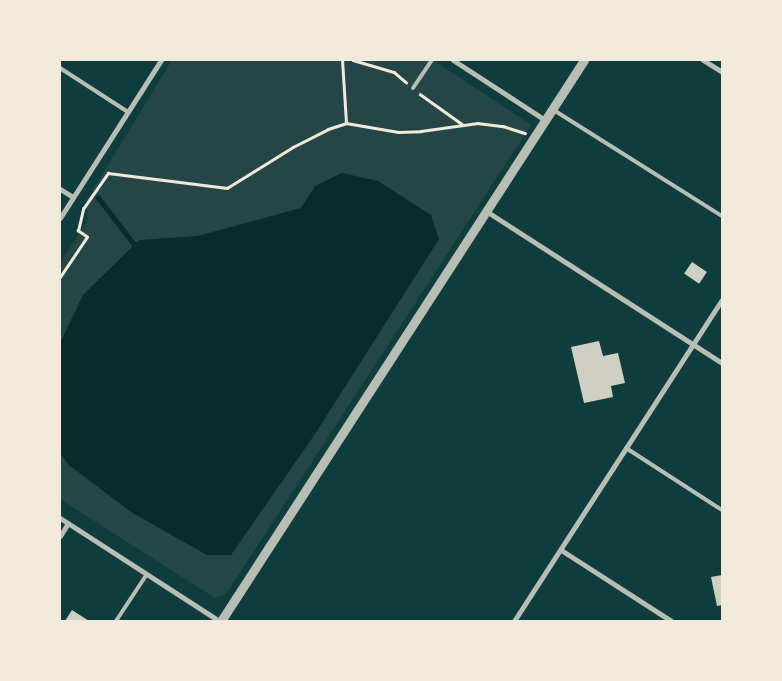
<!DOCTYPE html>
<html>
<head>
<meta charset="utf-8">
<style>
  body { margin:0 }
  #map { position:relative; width:782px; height:681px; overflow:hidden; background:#0f3d3e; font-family:Manrope,sans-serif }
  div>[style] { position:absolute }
  .green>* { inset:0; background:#244646 }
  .water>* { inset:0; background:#0a2a2b }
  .stream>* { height:4.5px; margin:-2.25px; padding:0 2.25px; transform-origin:2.25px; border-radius:2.25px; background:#0a2a2b }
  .building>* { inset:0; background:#cfcfc3; transform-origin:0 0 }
  .path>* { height:2.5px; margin:-1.25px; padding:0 1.25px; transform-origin:1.25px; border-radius:1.25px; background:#f1e9da }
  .service>* { height:4px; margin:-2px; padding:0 2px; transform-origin:2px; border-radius:2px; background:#b8beb3 }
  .minor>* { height:5px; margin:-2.5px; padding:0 2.5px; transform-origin:2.5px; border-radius:2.5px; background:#b8beb3 }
  .tertiary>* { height:9px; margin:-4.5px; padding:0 4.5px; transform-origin:4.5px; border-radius:4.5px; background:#b8beb3 }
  span { translate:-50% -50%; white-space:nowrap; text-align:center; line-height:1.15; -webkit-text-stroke:4px #f1e9da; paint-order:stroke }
  .frame { position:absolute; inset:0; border:61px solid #f1e9da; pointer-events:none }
</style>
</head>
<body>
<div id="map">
  <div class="green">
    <div style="clip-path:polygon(172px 60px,433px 60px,531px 125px,226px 594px,215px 598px,60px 499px,60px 263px,88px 220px,86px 201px)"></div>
  </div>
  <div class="water">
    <div style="clip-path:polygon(342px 173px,378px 181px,431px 215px,439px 239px,315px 434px,231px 555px,207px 555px,131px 512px,69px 465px,60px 453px,60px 343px,83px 295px,139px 240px,198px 236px,301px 208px,315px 186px)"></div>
  </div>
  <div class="stream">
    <div style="left:98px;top:197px;width:59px;rotate:52.5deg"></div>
  </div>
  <div class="building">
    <div style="left:692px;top:262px;width:18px;height:14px;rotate:34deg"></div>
    <div style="clip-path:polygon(599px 341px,603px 356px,618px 353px,625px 383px,611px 386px,613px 397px,584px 403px,571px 347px)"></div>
    <div style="clip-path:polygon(722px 575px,722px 605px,717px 606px,711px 577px)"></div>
    <div style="clip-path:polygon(72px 610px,89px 621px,65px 621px)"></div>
  </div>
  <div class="path">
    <div style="left:353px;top:60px;width:43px;rotate:16.3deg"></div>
    <div style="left:394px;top:72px;width:16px;rotate:40deg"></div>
    <div style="left:420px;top:94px;width:52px;rotate:35.5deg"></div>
    <div style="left:346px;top:123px;width:53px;rotate:9.8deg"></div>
    <div style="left:398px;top:132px;width:23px;rotate:-2deg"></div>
    <div style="left:421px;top:131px;width:57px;rotate:-8.1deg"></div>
    <div style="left:477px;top:123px;width:26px;rotate:7deg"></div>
    <div style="left:503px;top:126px;width:23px;rotate:18deg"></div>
    <div style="left:60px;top:277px;width:48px;rotate:-56deg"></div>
    <div style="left:87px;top:237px;width:11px;rotate:-146deg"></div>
    <div style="left:78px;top:231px;width:23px;rotate:-77deg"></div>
    <div style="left:83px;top:209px;width:44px;rotate:-55.2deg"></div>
    <div style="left:108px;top:173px;width:120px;rotate:7.2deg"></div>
    <div style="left:227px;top:188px;width:78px;rotate:-31.8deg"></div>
    <div style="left:293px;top:147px;width:39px;rotate:-27deg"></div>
    <div style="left:328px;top:129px;width:19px;rotate:-18deg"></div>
    <div style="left:346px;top:123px;width:63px;rotate:-93.6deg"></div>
  </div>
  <div class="service">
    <div style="left:60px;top:68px;width:81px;rotate:32.9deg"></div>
    <div style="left:413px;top:88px;width:34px;rotate:-56deg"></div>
    <div style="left:552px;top:109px;width:201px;rotate:32.2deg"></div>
    <div style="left:626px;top:448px;width:114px;rotate:32.9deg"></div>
    <div style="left:116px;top:621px;width:56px;rotate:-56.6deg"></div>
  </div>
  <div class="minor">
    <div style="left:453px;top:60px;width:110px;rotate:33.1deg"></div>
    <div style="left:703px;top:60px;width:22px;rotate:32deg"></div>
    <div style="left:60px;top:189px;width:15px;rotate:32deg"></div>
    <div style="left:486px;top:211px;width:281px;rotate:32.8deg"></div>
    <div style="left:60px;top:218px;width:188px;rotate:-57.4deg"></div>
    <div style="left:60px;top:518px;width:189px;rotate:32.9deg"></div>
    <div style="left:60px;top:536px;width:15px;rotate:-58deg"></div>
    <div style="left:561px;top:550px;width:131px;rotate:32.8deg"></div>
    <div style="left:514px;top:621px;width:382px;rotate:-57.1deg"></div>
  </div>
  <div class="tertiary">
    <div style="left:221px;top:621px;width:668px;rotate:-57.09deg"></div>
  </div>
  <div class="frame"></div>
</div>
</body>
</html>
